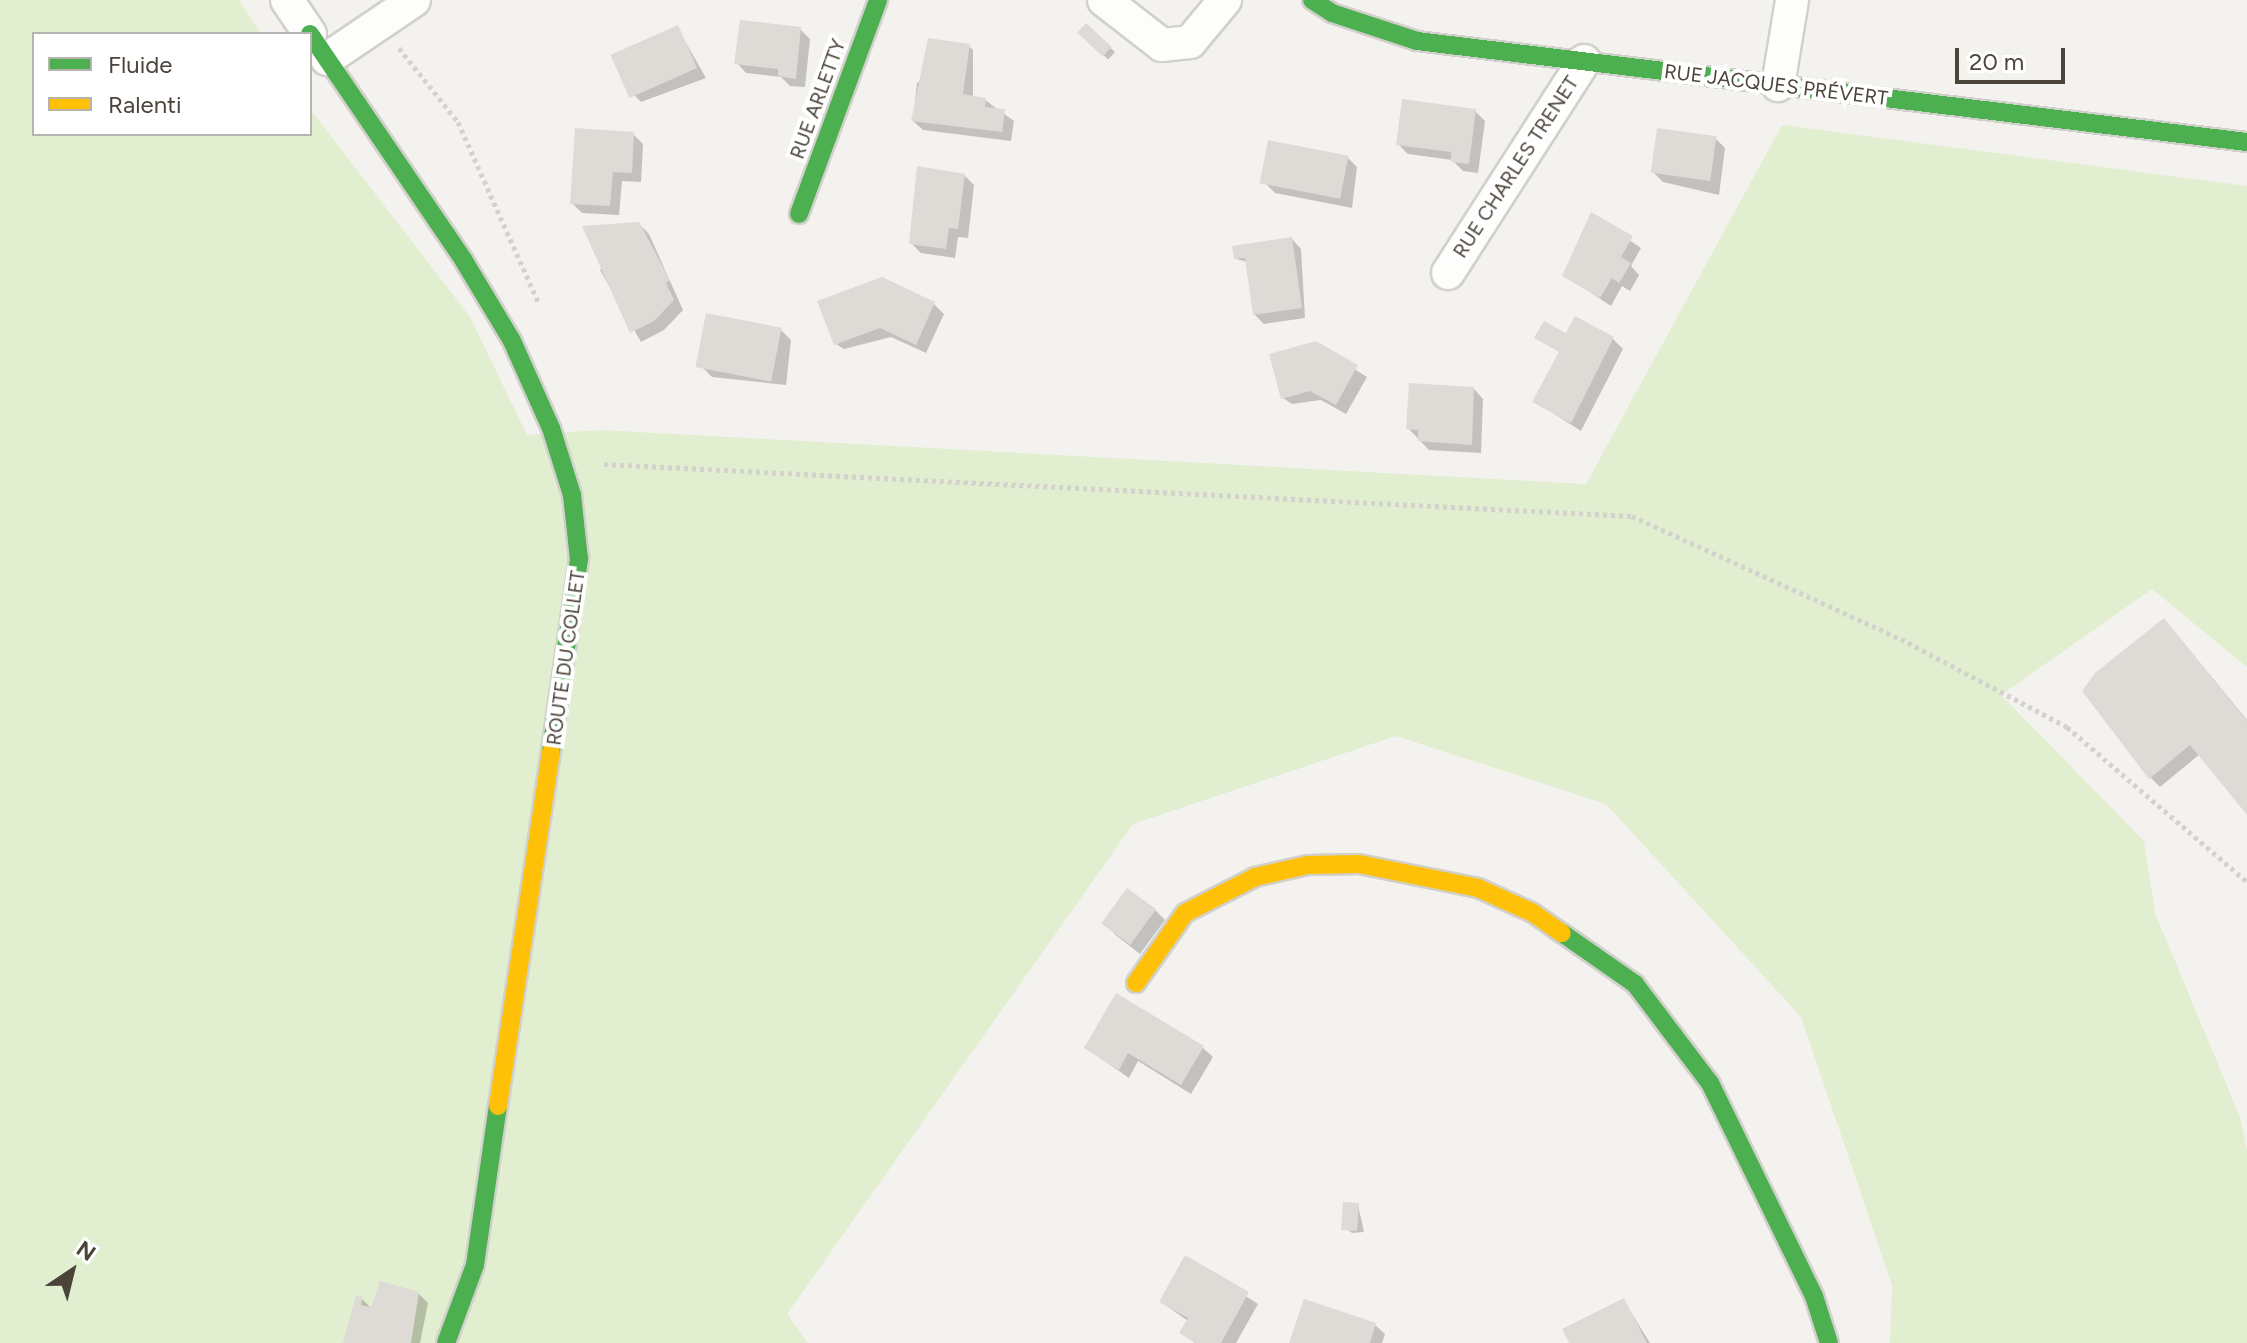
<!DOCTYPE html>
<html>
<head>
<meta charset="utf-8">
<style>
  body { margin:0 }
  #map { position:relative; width:2247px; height:1343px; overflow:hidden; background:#f4f2ee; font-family:Figtree,sans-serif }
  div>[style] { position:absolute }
  .green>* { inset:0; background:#e1eecf }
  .shadow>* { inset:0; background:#0003; transform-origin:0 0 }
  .building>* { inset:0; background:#dedbd6; transform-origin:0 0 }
  .path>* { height:5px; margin-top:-2.5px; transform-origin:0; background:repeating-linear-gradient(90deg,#d3d2cc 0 4px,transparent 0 8px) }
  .roads { filter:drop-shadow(2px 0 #d2d0cb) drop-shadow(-2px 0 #d2d0cb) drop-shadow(0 2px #d2d0cb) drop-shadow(0 -2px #d2d0cb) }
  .street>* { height:32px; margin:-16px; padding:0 16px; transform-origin:16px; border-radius:16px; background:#fdfdfc }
  .fast>* { height:18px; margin:-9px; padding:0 9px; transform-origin:9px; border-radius:9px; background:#4caf50 }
  .slow>* { height:18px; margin:-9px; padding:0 9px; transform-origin:9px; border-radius:9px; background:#ffc107 }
  span { translate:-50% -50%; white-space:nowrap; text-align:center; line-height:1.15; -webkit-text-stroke:8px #fff; paint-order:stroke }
  .street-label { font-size:20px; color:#4b4439 }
  .legend { position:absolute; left:32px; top:32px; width:280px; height:104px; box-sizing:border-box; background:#fff; border:2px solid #b7b4b0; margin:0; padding:10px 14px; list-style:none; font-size:24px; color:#4b4439 }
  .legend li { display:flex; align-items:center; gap:16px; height:40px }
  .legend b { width:40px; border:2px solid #b7b4b0 }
  .north { position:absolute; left:32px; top:1231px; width:80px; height:80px; -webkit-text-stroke:6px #fff; paint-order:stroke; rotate:35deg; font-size:22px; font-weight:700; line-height:32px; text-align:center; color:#4b4439 }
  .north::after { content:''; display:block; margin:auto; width:28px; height:36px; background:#4b4439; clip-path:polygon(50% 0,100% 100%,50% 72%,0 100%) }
  .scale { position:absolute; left:1955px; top:48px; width:110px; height:36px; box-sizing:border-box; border:4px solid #4b4439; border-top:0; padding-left:10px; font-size:24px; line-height:28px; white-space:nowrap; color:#4b4439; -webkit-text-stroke:6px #fff; paint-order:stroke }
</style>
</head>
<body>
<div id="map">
  <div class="green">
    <div style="clip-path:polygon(0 0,239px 0,261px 34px,34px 34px,34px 134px,310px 134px,310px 109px,470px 317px,527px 435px,601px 430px,1586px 484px,1782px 125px,2247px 186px,2247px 667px,2152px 589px,2001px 695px,2144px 841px,2155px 913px,2240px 1117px,2247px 1150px,2247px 1343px,1890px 1343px,1892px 1285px,1801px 1017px,1606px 804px,1396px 736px,1133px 824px,787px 1314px,808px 1343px,0 1343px)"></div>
  </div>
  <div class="shadow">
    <div style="left:1086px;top:26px;width:39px;height:10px;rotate:42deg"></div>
    <div style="clip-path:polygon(677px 27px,706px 78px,641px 102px,631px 92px)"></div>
    <div style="clip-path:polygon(800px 29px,810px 39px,805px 87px,790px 86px,781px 77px,746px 73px,737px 63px)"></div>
    <div style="clip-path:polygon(969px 46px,973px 50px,973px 98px,985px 100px,1014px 121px,1011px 141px,923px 130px,913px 121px,917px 83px)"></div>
    <div style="clip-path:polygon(1475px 111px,1485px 121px,1478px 173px,1463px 171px,1452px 160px,1408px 154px,1398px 144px)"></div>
    <div style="clip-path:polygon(633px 134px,643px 144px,641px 182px,622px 181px,619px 215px,582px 213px,572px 203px)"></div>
    <div style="clip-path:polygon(1715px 138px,1725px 148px,1719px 195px,1663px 182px,1653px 172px)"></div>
    <div style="clip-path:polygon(1347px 157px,1357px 167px,1352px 208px,1275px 193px,1265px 183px)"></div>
    <div style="clip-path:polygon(965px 176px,974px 185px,968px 238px,958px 237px,955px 258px,921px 253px,911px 243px)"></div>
    <div style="clip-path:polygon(1592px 215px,1641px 248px,1631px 266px,1639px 275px,1630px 291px,1622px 286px,1611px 306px,1565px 276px)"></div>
    <div style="clip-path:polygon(639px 224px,649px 234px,683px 310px,664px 330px,641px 342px,600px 270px)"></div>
    <div style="clip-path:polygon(1292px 239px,1301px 249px,1305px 318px,1264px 324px,1254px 314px,1248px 262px,1236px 259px)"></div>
    <div style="clip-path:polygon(934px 304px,944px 314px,926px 353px,891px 337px,844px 349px,836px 344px)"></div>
    <div style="clip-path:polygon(708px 316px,781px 330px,791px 340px,786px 385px,712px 377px,702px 367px)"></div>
    <div style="clip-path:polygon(1562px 333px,1613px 339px,1623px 349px,1581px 431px,1534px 401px,1559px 352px)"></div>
    <div style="clip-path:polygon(1315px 344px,1367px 377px,1346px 414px,1321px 400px,1292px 404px,1283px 398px)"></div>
    <div style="clip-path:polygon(1474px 389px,1483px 399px,1481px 453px,1429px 450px,1408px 428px)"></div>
    <div style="clip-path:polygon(2178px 636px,2247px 720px,2247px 812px,2200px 754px,2160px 787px,2150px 777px)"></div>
    <div style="clip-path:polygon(1155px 910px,1165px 920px,1140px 954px,1113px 933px)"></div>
    <div style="clip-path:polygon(1086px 1048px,1203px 1048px,1213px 1057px,1191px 1094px,1138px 1061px,1129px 1078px)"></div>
    <div style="clip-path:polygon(1358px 1205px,1364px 1232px,1352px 1233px,1347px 1229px)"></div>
    <div style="clip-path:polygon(1186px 1258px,1258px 1304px,1236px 1343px,1195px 1343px,1182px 1333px,1188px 1321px,1161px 1302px)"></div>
    <div style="clip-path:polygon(418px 1293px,428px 1303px,420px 1343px,345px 1343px,362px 1299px,372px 1309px)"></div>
    <div style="clip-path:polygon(1624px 1301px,1650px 1343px,1572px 1343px)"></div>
    <div style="clip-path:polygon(1375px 1325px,1385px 1334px,1382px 1343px,1291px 1343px)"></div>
  </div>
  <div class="building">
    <div style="clip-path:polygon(740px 20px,801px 27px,796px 79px,778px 76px,778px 69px,734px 64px)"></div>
    <div style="left:1086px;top:23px;width:35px;height:13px;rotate:43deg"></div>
    <div style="left:678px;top:25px;width:47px;height:74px;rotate:66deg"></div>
    <div style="clip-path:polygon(928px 38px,970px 44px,963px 94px,986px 98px,985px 107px,1005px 109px,1002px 132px,911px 121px)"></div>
    <div style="clip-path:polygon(1402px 99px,1476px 109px,1469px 164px,1451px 162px,1451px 152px,1396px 145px)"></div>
    <div style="clip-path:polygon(575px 128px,634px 132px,632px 173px,613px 172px,610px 206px,570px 204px)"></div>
    <div style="left:1657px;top:128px;width:60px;height:45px;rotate:8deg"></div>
    <div style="left:1268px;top:140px;width:82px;height:44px;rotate:11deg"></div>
    <div style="clip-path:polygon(917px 166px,965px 174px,958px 229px,949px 228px,946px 249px,909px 244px)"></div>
    <div style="clip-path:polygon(1591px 212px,1633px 236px,1621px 257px,1631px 263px,1619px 283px,1612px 278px,1600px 298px,1562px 276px)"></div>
    <div style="clip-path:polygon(639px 222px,670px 280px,666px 283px,674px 300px,654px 321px,630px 333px,582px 226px)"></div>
    <div style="clip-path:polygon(1292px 237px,1302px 308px,1253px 315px,1245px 258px,1234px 259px,1232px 246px)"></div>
    <div style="clip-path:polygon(882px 277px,935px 302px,916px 345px,880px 328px,834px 345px,817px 301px)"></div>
    <div style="left:706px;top:313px;width:77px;height:55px;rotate:11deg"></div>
    <div style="clip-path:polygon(1575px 316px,1614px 337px,1571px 423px,1532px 402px,1559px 352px,1534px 338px,1544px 321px,1566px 333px)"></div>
    <div style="clip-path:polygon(1316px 341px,1358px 365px,1336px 405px,1310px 391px,1281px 399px,1269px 354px)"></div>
    <div style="clip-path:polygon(1409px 383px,1474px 387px,1472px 445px,1418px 441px,1418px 430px,1406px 429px)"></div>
    <div style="clip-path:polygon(2164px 618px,2247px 721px,2247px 815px,2190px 745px,2149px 779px,2082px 691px,2095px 673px)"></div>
    <div style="left:1127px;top:888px;width:36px;height:44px;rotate:36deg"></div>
    <div style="clip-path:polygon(1116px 993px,1204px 1046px,1181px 1085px,1128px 1053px,1119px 1070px,1084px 1048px)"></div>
    <div style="left:1343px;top:1202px;width:16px;height:28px;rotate:4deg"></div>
    <div style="clip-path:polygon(1185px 1255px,1249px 1292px,1221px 1343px,1196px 1343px,1179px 1333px,1188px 1318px,1159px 1302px)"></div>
    <div style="clip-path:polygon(380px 1281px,419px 1292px,411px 1343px,343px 1343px,356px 1295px,363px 1297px,361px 1305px,371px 1307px)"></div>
    <div style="clip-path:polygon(1624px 1298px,1647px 1343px,1569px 1343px,1562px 1329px)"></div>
    <div style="clip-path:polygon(1304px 1299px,1376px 1323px,1370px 1343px,1289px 1343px)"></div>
  </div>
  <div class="path">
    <div style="left:399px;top:48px;width:95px;rotate:51.4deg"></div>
    <div style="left:458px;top:122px;width:199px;rotate:66deg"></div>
    <div style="left:604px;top:464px;width:1029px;rotate:2.9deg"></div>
    <div style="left:1632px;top:516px;width:296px;rotate:24.6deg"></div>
    <div style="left:1901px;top:639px;width:188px;rotate:27.9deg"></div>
    <div style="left:2067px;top:727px;width:238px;rotate:40.7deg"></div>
  </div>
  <div class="roads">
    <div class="street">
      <div style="left:287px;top:0;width:41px;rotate:55.9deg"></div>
      <div style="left:1104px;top:0;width:73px;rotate:37.8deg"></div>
      <div style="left:1162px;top:45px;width:28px;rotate:-6deg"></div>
      <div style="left:1190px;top:42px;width:55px;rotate:-50.2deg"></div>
      <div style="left:327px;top:59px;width:105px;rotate:-34.1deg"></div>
      <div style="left:1778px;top:85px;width:86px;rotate:-80.6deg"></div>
      <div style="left:1448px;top:273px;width:252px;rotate:-57.3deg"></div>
    </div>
    <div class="fast">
      <div style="left:1312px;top:0;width:24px;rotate:33deg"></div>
      <div style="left:1332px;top:13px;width:89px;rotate:18.2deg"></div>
      <div style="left:1417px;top:41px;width:836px;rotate:6.94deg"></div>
      <div style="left:310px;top:34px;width:274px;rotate:55.8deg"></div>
      <div style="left:464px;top:261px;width:93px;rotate:59deg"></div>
      <div style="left:512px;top:341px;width:95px;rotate:65.9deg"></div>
      <div style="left:551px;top:428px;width:70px;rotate:72.6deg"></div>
      <div style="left:572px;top:495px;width:64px;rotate:83.8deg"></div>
      <div style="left:579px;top:559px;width:195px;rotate:98.3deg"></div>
      <div style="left:799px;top:214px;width:228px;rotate:-69.7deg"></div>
      <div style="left:1562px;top:933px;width:89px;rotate:34.9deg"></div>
      <div style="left:1635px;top:984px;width:124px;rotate:52.9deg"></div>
      <div style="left:1710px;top:1083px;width:237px;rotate:64deg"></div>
      <div style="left:1814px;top:1296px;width:49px;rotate:72.3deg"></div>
      <div style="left:446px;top:1343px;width:83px;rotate:-69.6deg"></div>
      <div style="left:475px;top:1265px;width:161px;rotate:-81.8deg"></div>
    </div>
    <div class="slow">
      <div style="left:1136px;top:983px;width:85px;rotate:-55deg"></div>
      <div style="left:1185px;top:913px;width:79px;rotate:-27.2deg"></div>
      <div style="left:1255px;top:877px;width:54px;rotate:-12.8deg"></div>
      <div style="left:1308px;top:865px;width:51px;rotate:-1.1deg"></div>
      <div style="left:1359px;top:864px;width:121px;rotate:11.4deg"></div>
      <div style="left:1478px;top:888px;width:60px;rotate:24.4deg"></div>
      <div style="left:1533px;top:913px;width:35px;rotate:35deg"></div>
      <div style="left:498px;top:1106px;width:358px;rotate:-81.5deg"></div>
    </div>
  </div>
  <div class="street-label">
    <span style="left:1776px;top:85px;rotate:7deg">RUE JACQUES PRÉVERT</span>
    <span style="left:818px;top:99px;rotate:-70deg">RUE ARLETTY</span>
    <span style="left:1516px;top:167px;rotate:-57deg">RUE CHARLES TRENET</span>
    <span style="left:566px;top:658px;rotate:-82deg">ROUTE DU COLLET</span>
  </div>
  <ul class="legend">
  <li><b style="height:10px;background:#4caf50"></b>Fluide</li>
  <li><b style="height:10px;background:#ffc107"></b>Ralenti</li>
  </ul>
  <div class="north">N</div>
  <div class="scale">20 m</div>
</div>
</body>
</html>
